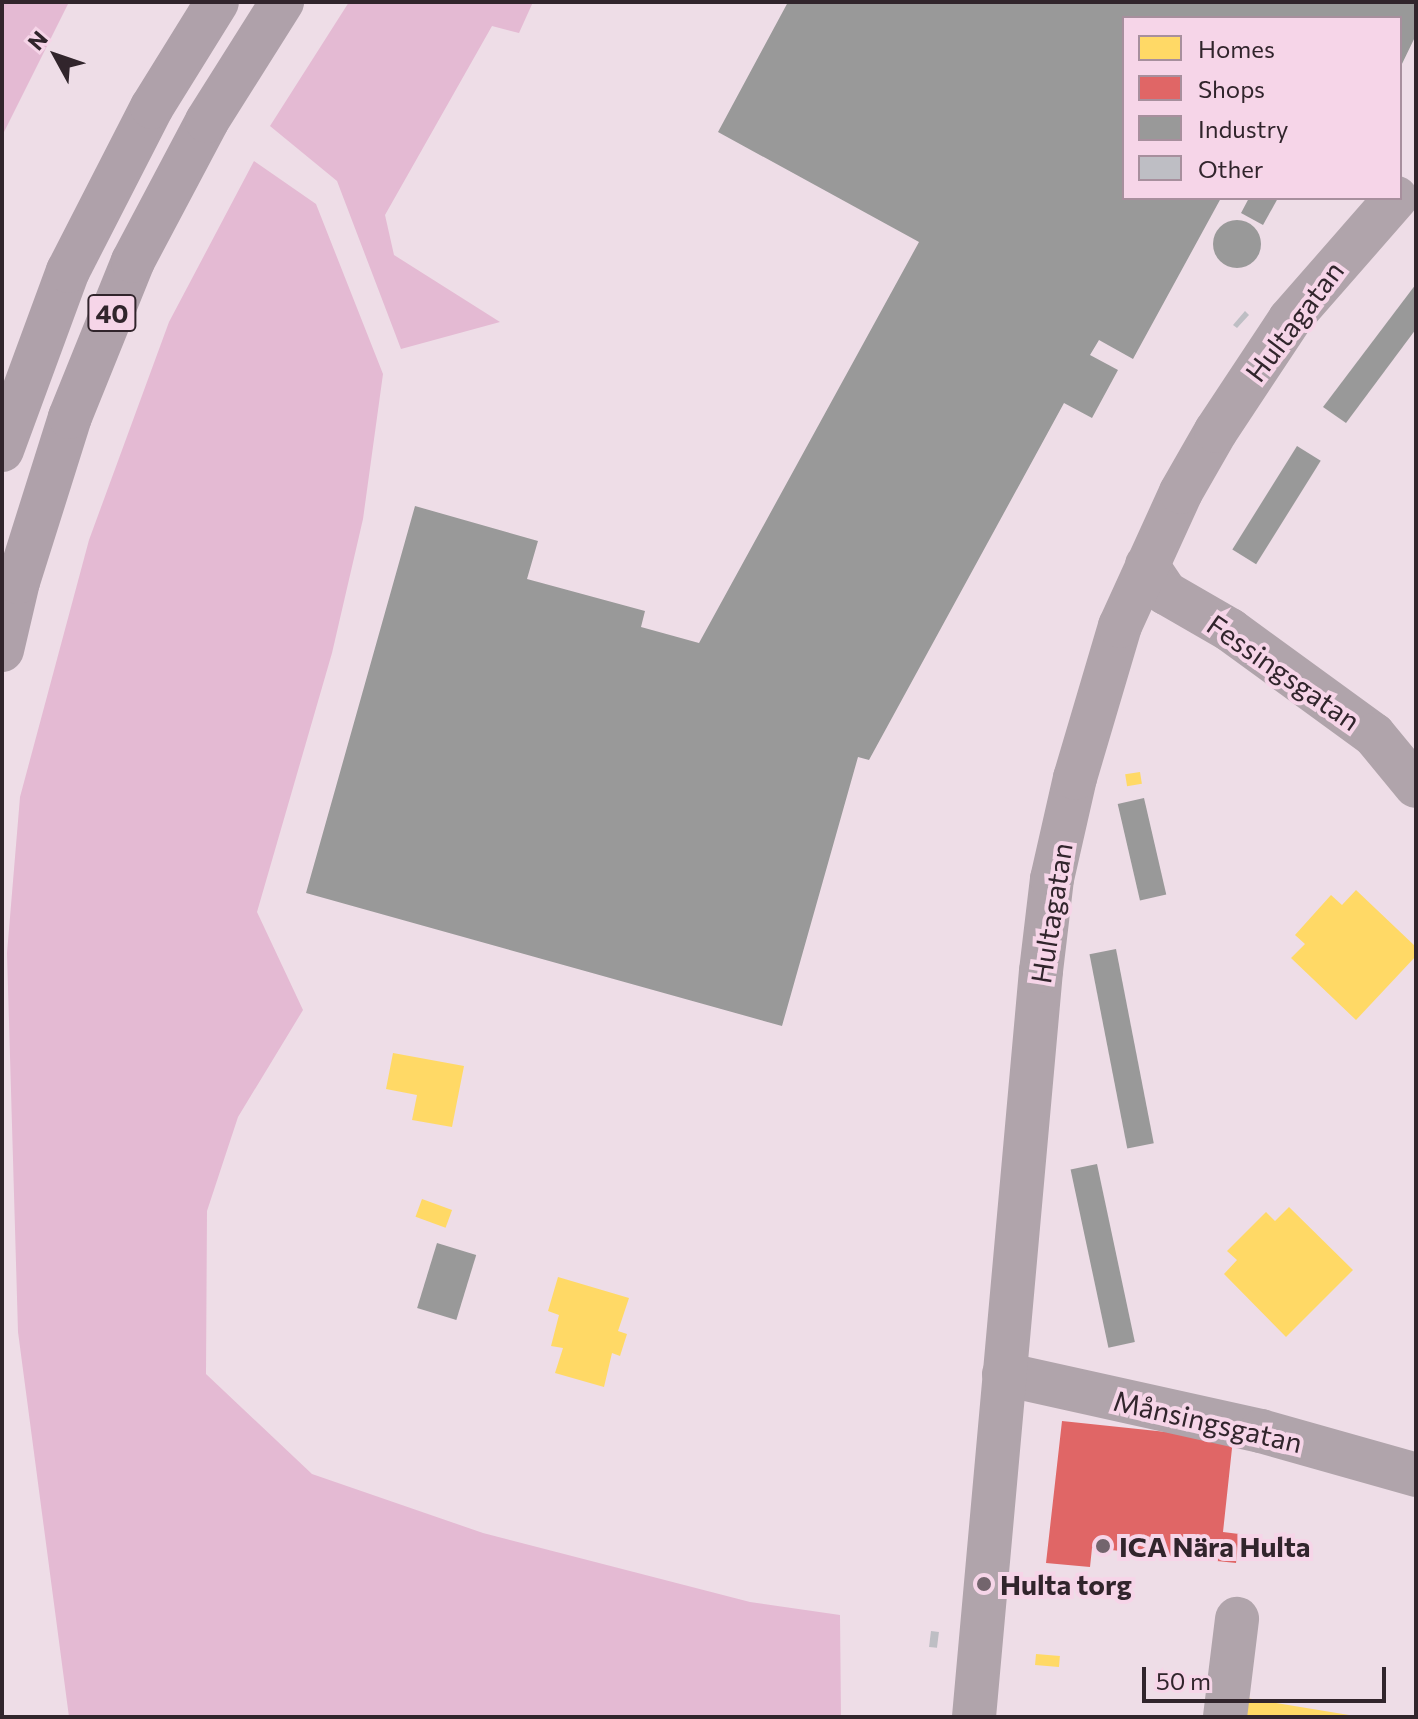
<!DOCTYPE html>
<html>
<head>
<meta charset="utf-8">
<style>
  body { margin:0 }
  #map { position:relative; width:1418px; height:1719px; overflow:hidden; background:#eedde7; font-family:Commissioner,sans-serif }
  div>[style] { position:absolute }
  .green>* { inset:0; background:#e4bad3 }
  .homes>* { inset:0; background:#ffd966; transform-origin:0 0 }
  .shops>* { inset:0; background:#e06666 }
  .industry>* { inset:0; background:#999; transform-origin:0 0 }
  .round { border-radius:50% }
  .building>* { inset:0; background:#bebec4; transform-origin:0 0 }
  .minor>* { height:44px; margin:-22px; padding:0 22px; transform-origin:22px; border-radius:22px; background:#b0a4ab }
  .highway>* { height:44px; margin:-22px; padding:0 22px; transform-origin:22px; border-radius:22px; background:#afa1aa }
  .dots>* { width:22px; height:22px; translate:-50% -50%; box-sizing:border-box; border:4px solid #f6d5e8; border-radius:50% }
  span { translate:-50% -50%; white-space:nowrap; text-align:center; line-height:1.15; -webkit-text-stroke:8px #f6d5e8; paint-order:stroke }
  .shield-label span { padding:2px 6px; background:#f6d5e8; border:2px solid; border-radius:6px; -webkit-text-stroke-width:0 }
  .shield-label { font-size:26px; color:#31252c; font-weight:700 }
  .street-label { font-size:28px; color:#31252c }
  .poi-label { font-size:28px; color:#31252c; font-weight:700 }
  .left { translate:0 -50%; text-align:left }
  .frame { position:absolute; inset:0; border:4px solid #31252c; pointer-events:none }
  .legend { position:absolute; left:1122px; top:16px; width:280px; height:184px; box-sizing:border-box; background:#f6d5e8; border:2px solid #a78f9d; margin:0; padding:10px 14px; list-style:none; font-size:24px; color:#31252c }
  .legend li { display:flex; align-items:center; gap:16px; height:40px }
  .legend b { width:40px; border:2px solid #a78f9d }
  .north { position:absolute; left:16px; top:16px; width:80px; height:80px; -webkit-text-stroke:6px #f6d5e8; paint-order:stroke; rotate:310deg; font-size:22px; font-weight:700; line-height:32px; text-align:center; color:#31252c }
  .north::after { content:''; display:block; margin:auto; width:28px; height:36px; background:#31252c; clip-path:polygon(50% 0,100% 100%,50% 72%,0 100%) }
  .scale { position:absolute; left:1142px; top:1667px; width:244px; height:36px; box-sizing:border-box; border:4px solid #31252c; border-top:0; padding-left:10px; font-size:24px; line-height:28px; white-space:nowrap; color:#31252c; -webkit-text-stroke:6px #f6d5e8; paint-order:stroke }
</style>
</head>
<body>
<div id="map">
  <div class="green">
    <div style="clip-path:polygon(2px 2px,69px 2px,2px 136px)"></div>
    <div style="clip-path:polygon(349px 2px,533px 2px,519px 33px,492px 26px,385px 215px,394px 255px,500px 322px,401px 349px,337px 181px,270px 126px)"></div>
    <div style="clip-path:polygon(254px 161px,316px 204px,383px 374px,363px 519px,332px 653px,257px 912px,303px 1010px,238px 1117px,207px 1211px,206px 1374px,312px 1474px,483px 1533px,750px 1602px,840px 1615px,841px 1717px,69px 1717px,18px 1332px,7px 953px,20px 797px,89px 540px,169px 322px)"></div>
  </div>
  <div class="homes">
    <div style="left:1140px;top:772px;width:12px;height:15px;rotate:81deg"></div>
    <div style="clip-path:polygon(1356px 890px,1416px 947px,1416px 956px,1356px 1020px,1291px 958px,1305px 944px,1295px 935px,1331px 895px,1342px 905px)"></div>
    <div style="clip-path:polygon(393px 1053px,464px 1066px,452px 1127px,412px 1120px,417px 1095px,386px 1089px)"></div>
    <div style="left:422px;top:1199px;width:32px;height:19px;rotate:20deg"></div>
    <div style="clip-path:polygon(1289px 1207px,1353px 1270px,1286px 1337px,1224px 1274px,1237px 1260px,1227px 1251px,1266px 1212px,1275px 1221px)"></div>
    <div style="clip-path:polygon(558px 1277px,629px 1298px,618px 1331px,627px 1334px,620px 1356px,612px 1353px,604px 1387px,555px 1373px,563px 1348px,551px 1346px,559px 1315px,548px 1311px)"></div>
    <div style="left:1036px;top:1654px;width:24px;height:11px;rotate:5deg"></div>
    <div style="clip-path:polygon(1246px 1698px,1349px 1715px,1349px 1717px,1243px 1717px)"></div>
  </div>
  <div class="shops">
    <div style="clip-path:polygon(1062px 1421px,1233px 1439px,1223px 1532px,1239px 1534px,1236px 1563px,1092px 1548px,1090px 1567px,1046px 1563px)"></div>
  </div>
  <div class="industry">
    <div style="clip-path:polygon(788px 2px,1416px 2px,1416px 35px,1400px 68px,1400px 18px,1124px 18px,1124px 198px,1221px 198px,1133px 359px,1099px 340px,1090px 355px,1118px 370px,1092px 418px,1064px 403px,869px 760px,858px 757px,782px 1026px,306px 893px,415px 506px,538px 541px,527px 579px,645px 611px,641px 627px,699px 643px,919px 242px,718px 132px)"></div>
    <div style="clip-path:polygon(1249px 198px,1278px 198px,1263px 225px,1241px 213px)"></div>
    <div class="round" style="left:1213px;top:220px;width:48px;height:48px"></div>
    <div style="clip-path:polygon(1416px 284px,1416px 329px,1346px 423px,1323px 407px)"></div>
    <div style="left:1297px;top:446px;width:28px;height:122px;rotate:32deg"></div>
    <div style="left:1144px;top:798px;width:99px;height:27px;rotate:77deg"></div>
    <div style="left:1116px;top:949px;width:198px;height:27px;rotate:79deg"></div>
    <div style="left:1097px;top:1164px;width:182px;height:27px;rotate:78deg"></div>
    <div style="left:437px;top:1243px;width:41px;height:68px;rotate:17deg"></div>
  </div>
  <div class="building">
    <div style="clip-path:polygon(1245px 311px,1249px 315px,1237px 328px,1233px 325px)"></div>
    <div style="left:931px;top:1631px;width:8px;height:16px;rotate:7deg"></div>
  </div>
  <div class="minor">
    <div style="left:1147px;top:565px;width:34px;rotate:56deg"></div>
    <div style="left:1166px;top:593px;width:74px;rotate:30deg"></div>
    <div style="left:1230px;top:630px;width:178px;rotate:36.1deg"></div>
    <div style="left:1374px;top:735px;width:66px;rotate:50.5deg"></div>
    <div style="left:1004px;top:1374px;width:263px;rotate:12.5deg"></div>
    <div style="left:1261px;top:1431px;width:161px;rotate:15.8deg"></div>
    <div style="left:974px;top:1717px;width:749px;rotate:-84.87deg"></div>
    <div style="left:1041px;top:971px;width:93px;rotate:-83.2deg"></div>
    <div style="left:1052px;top:879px;width:104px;rotate:-77.2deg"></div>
    <div style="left:1075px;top:778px;width:159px;rotate:-73.5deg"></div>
    <div style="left:1120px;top:626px;width:147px;rotate:-65.5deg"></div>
    <div style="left:1181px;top:492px;width:70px;rotate:-60.2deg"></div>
    <div style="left:1216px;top:431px;width:134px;rotate:-56.5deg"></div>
    <div style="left:1290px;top:319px;width:161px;rotate:-48.8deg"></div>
    <div style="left:1225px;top:1717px;width:99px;rotate:-83deg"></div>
  </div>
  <div class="highway">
    <div style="left:2px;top:450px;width:191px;rotate:-69.8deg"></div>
    <div style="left:68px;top:271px;width:184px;rotate:-62.9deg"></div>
    <div style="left:152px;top:107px;width:123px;rotate:-58.2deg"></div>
    <div style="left:2px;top:650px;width:70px;rotate:-76.8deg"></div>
    <div style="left:18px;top:582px;width:173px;rotate:-72.5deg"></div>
    <div style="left:70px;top:417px;width:168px;rotate:-68deg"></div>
    <div style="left:133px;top:261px;width:158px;rotate:-62.1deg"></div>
    <div style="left:207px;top:121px;width:141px;rotate:-57.8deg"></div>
  </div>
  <div class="dots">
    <div style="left:1103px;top:1546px;background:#73656d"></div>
    <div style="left:984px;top:1584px;background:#73656d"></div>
  </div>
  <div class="shield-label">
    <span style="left:112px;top:313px">40</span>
  </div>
  <div class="street-label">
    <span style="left:1294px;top:321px;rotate:-53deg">Hultagatan</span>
    <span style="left:1284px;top:672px;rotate:35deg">Fessingsgatan</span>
    <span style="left:1051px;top:913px;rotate:-81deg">Hultagatan</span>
    <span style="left:1208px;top:1421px;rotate:13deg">Månsingsgatan</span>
  </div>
  <div class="poi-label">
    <span class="left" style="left:1119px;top:1546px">ICA Nära Hulta</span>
    <span class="left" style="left:1000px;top:1584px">Hulta torg</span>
  </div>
  <div class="frame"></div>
  <ul class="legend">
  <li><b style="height:22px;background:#ffd966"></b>Homes</li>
  <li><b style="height:22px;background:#e06666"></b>Shops</li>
  <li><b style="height:22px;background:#999"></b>Industry</li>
  <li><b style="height:22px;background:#bebec4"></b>Other</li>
  </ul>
  <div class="north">N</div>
  <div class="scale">50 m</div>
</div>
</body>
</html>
